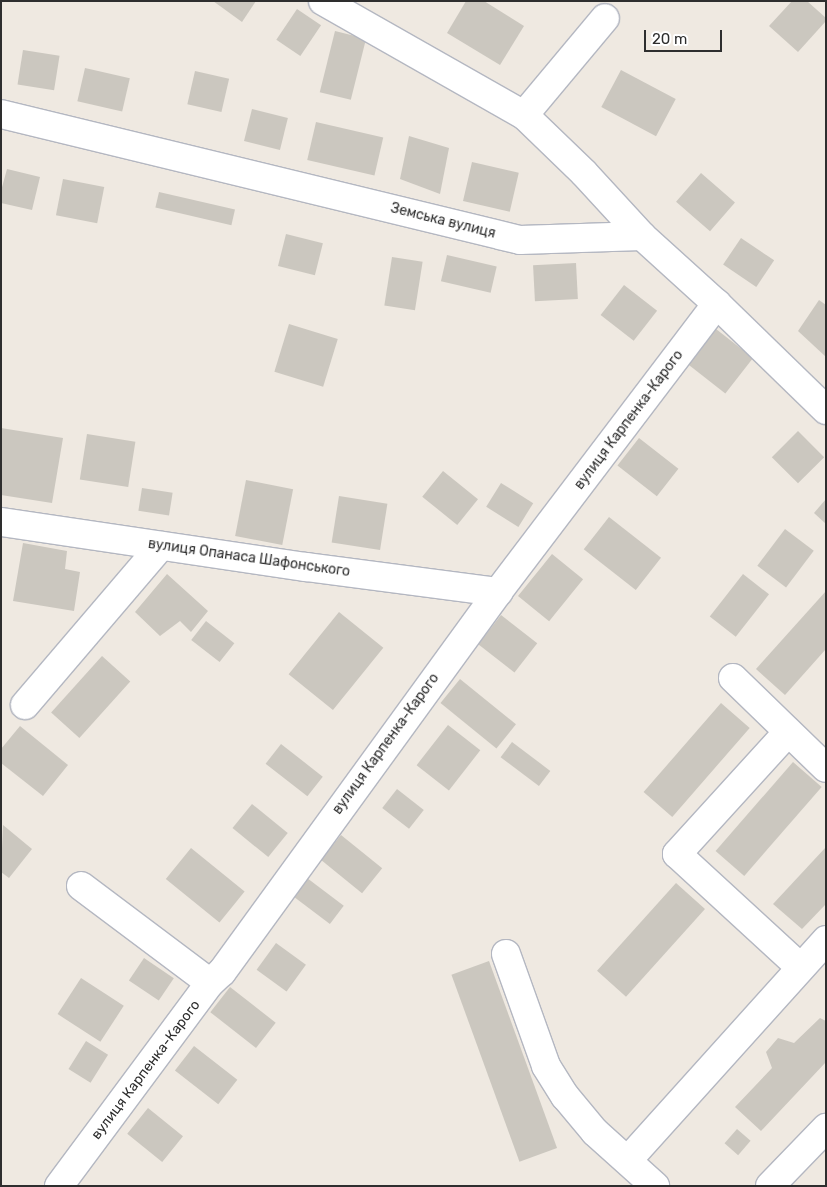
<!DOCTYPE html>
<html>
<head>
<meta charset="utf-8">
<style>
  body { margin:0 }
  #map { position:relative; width:827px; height:1187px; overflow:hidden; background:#efe9e1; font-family:Rubik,sans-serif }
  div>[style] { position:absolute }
  .building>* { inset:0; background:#cbc7bf; transform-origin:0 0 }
  .roads { filter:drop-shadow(1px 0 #b4b7c1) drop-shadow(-1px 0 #b4b7c1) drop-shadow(0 1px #b4b7c1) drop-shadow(0 -1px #b4b7c1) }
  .minor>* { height:28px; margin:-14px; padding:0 14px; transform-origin:14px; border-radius:14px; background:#fff }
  span { translate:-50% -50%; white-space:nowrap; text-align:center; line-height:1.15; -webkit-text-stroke:4.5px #fff; paint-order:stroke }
  .street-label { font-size:14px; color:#2e2e2e }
  .frame { position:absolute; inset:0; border:2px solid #2e2e2e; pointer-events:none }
  .scale { position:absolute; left:644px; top:30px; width:78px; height:22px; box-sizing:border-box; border:2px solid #2e2e2e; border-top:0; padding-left:6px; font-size:15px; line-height:18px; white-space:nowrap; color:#2e2e2e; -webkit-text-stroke:4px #fff; paint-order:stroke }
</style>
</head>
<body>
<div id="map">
  <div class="building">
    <div style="clip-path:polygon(213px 1px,256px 1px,242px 22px)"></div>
    <div style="clip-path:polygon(466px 1px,484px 1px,524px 26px,500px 65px,447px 33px)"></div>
    <div style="clip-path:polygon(792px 1px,807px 1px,826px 18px,826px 21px,798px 52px,769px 26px)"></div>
    <div style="left:297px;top:9px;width:29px;height:37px;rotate:34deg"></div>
    <div style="left:335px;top:31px;width:32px;height:63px;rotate:14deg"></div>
    <div style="left:23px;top:50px;width:37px;height:35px;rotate:9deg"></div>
    <div style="left:85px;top:68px;width:46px;height:34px;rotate:13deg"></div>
    <div style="left:621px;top:70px;width:62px;height:42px;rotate:28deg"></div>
    <div style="left:195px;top:71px;width:35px;height:34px;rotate:13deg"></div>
    <div style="left:252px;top:109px;width:37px;height:33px;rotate:14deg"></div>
    <div style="left:316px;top:122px;width:69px;height:39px;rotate:13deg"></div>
    <div style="clip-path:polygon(409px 136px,449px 148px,440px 194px,400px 179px)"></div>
    <div style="left:472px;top:162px;width:48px;height:40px;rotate:13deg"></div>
    <div style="clip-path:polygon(7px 169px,40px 177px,32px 210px,1px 203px,1px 191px)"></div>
    <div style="left:701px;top:173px;width:45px;height:38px;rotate:41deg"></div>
    <div style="left:63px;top:179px;width:42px;height:37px;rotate:11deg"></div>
    <div style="left:159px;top:192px;width:78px;height:16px;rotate:13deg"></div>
    <div style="left:286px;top:234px;width:38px;height:33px;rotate:14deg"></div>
    <div style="left:741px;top:238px;width:40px;height:32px;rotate:34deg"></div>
    <div style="left:447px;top:255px;width:51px;height:27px;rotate:13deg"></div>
    <div style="left:392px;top:257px;width:31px;height:49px;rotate:9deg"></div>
    <div style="left:576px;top:263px;width:36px;height:43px;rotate:87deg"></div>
    <div style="left:624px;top:285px;width:42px;height:38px;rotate:38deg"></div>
    <div style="clip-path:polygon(819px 300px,826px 305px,826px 357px,798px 331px)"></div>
    <div style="left:289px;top:324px;width:51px;height:50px;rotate:17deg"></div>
    <div style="left:716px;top:329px;width:47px;height:45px;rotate:38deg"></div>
    <div style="clip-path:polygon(1px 428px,63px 438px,52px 503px,1px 495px)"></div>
    <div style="left:798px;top:431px;width:37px;height:37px;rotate:45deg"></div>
    <div style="left:87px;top:434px;width:49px;height:46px;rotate:9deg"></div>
    <div style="left:639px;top:438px;width:50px;height:35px;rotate:38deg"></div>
    <div style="left:443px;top:471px;width:45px;height:33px;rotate:39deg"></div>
    <div style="left:246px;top:480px;width:48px;height:57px;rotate:11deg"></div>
    <div style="left:501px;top:483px;width:38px;height:28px;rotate:32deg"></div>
    <div style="left:142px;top:488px;width:31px;height:23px;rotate:9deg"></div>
    <div style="left:339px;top:496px;width:49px;height:47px;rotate:9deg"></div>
    <div style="clip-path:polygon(826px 499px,826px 524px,814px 513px)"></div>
    <div style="left:609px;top:517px;width:66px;height:41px;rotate:38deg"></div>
    <div style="left:785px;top:529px;width:36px;height:46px;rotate:37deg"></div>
    <div style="clip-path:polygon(23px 543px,67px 551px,65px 569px,80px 572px,74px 611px,13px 601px)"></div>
    <div style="left:552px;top:554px;width:40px;height:54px;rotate:39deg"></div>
    <div style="clip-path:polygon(167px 574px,208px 611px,191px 632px,180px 621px,160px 636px,135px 612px)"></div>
    <div style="left:743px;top:574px;width:33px;height:54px;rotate:38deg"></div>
    <div style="clip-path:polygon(826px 591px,826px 649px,785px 695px,756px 669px)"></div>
    <div style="left:339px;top:612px;width:57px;height:80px;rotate:39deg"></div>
    <div style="left:501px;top:615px;width:46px;height:37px;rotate:38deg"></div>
    <div style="left:206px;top:621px;width:36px;height:24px;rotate:38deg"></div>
    <div style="left:102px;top:656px;width:38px;height:76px;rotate:42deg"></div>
    <div style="left:460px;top:679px;width:72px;height:31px;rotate:39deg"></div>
    <div style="left:721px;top:703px;width:38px;height:118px;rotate:41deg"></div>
    <div style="left:448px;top:725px;width:41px;height:51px;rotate:38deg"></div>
    <div style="clip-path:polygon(20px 726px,68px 765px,43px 796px,1px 763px,1px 749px)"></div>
    <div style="left:512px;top:742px;width:48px;height:19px;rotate:37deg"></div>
    <div style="left:281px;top:744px;width:53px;height:25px;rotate:38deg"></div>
    <div style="left:793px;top:762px;width:38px;height:118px;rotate:41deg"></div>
    <div style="left:397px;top:789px;width:34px;height:24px;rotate:38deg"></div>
    <div style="left:252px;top:804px;width:46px;height:31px;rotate:39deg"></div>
    <div style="clip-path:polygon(3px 825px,32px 849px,9px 878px,1px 872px)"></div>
    <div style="left:341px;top:835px;width:53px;height:32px;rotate:39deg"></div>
    <div style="clip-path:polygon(826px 847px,826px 904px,802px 929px,773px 904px)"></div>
    <div style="left:191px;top:848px;width:69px;height:40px;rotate:39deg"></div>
    <div style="left:307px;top:878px;width:46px;height:23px;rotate:37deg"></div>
    <div style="left:676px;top:883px;width:39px;height:118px;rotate:42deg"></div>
    <div style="left:276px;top:943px;width:37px;height:33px;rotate:36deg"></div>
    <div style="left:144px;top:958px;width:36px;height:27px;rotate:34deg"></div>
    <div style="left:489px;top:961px;width:199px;height:40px;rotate:70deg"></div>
    <div style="left:81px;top:978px;width:51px;height:43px;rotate:33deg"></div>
    <div style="left:230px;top:987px;width:58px;height:32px;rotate:38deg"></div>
    <div style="clip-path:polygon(820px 1018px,826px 1021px,826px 1062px,761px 1131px,735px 1107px,772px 1068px,766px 1052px,778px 1038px,794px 1043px)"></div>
    <div style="left:86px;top:1041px;width:26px;height:33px;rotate:32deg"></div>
    <div style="left:194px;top:1046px;width:55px;height:31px;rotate:38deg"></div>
    <div style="left:148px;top:1108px;width:45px;height:33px;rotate:39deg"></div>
    <div style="left:737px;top:1129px;width:18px;height:19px;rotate:41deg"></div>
  </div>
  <div class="roads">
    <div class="minor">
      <div style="left:323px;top:1px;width:231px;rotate:29.6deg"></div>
      <div style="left:524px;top:115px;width:83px;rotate:44deg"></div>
      <div style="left:584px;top:173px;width:86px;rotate:47.4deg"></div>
      <div style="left:642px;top:236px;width:101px;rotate:42.2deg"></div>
      <div style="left:717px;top:304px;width:152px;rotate:44.2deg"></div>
      <div style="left:1px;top:114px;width:534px;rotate:13.65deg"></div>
      <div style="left:520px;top:240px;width:122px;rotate:-1.9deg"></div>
      <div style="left:524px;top:115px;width:126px;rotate:-50.1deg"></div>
      <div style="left:1px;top:522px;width:308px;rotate:8.4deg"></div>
      <div style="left:306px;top:567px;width:194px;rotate:7.4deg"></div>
      <div style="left:733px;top:678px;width:129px;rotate:44.1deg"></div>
      <div style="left:25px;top:705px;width:209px;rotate:-49.5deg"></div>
      <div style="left:788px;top:732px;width:165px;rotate:132.3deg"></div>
      <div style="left:677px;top:854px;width:167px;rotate:42.6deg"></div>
      <div style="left:81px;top:886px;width:161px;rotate:36.9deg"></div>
      <div style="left:506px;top:954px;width:119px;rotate:70.3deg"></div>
      <div style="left:546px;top:1066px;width:36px;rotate:58deg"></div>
      <div style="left:565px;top:1096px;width:47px;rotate:50.2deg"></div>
      <div style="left:595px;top:1132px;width:81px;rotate:42deg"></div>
      <div style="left:628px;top:1160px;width:296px;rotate:-48deg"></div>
      <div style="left:59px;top:1186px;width:253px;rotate:-53.4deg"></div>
      <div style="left:210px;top:983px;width:16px;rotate:-43deg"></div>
      <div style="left:222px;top:972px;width:470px;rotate:-54deg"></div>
      <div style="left:498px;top:592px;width:362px;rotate:-52.8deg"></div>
      <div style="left:770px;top:1186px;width:81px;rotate:-46deg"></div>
    </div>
  </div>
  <div class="street-label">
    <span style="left:443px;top:221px;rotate:14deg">Земська вулиця</span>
    <span style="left:629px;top:420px;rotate:-53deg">вулиця Карпенка-Карого</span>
    <span style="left:249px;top:558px;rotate:8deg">вулиця Опанаса Шафонського</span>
    <span style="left:386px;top:744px;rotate:-54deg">вулиця Карпенка-Карого</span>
    <span style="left:146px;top:1070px;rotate:-53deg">вулиця Карпенка-Карого</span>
  </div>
  <div class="frame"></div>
  <div class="scale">20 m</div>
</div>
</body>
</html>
